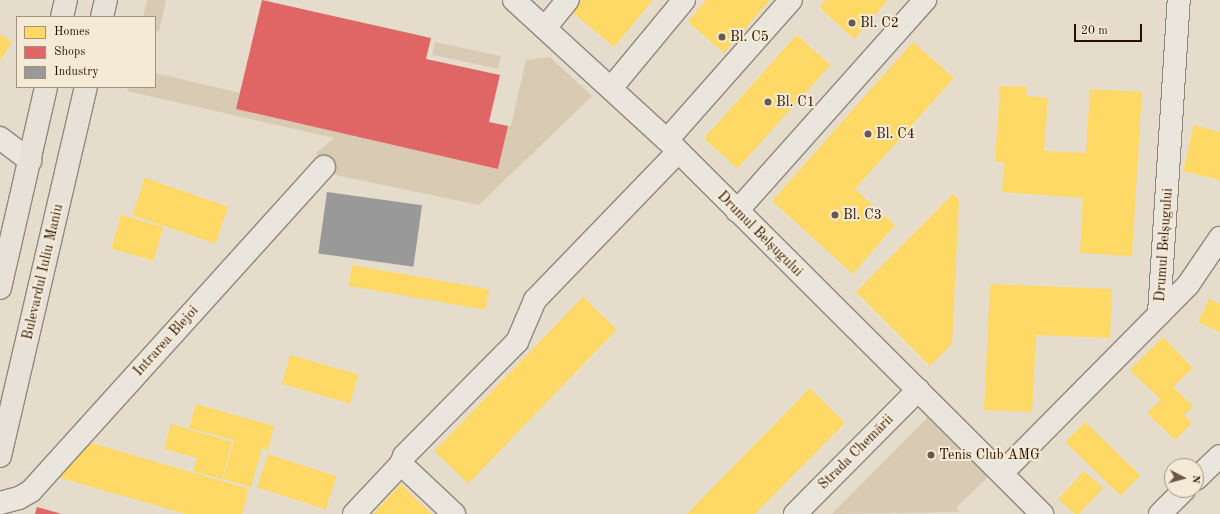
<!DOCTYPE html>
<html>
<head>
<meta charset="utf-8">
<style>
  body { margin:0 }
  #map { position:relative; width:1220px; height:514px; overflow:hidden; background:#e5dccb; font-family:"Old Standard TT",serif }
  div>[style] { position:absolute }
  .green>* { inset:0; background:#d8cab3; transform-origin:0 0 }
  .homes>* { inset:0; background:#ffd966; transform-origin:0 0 }
  .shops>* { inset:0; background:#e06666 }
  .industry>* { inset:0; background:#999; transform-origin:0 0 }
  .roads { filter:drop-shadow(1px 0 #91887d) drop-shadow(-1px 0 #91887d) drop-shadow(0 1px #91887d) drop-shadow(0 -1px #91887d) }
  .street>* { height:22px; margin:-11px; padding:0 11px; transform-origin:11px; border-radius:11px; background:#eae5dd }
  .primary>* { height:22px; margin:-11px; padding:0 11px; transform-origin:11px; border-radius:11px; background:#e7e1d7 }
  .dots>* { width:11px; height:11px; translate:-50% -50%; box-sizing:border-box; border:2px solid #f5ead6; border-radius:50% }
  span { translate:-50% -50%; white-space:nowrap; text-align:center; line-height:1.15; -webkit-text-stroke:4px #f5ead6; paint-order:stroke }
  .poi-label { font-size:14px; color:#280f00 }
  .left { translate:0 -50%; text-align:left }
  .street-label { font-size:14px; color:#280f00 }
  .legend { position:absolute; left:16px; top:16px; width:140px; height:72px; box-sizing:border-box; background:#f5ead6; border:1px solid #a39280; margin:0; padding:5px 7px; list-style:none; font-size:12px; color:#280f00 }
  .legend li { display:flex; align-items:center; gap:8px; height:20px }
  .legend b { width:20px; border:1px solid #a39280 }
  .north { position:absolute; left:1164px; top:458px; width:40px; height:40px; box-sizing:border-box; background:#f5ead6; border:1px solid #a39280; border-radius:50%; rotate:96deg; font-size:11px; font-weight:700; line-height:16px; text-align:center; color:#280f00 }
  .north::after { content:''; display:block; margin:auto; width:14px; height:18px; background:#6a5747; clip-path:polygon(50% 0,100% 100%,50% 72%,0 100%) }
  .scale { position:absolute; left:1074px; top:24px; width:68px; height:18px; box-sizing:border-box; border:2px solid #280f00; border-top:0; padding-left:5px; font-size:12px; line-height:14px; white-space:nowrap; color:#280f00; -webkit-text-stroke:3px #f5ead6; paint-order:stroke }
</style>
</head>
<body>
<div id="map">
  <div class="green">
    <div style="clip-path:polygon(147px 0,166px 0,159px 32px,155px 31px,155px 17px,143px 17px)"></div>
    <div style="left:435px;top:42px;width:67px;height:13px;rotate:12deg"></div>
    <div style="clip-path:polygon(550px 57px,592px 96px,479px 205px,336px 175px,316px 153px,334px 138px,127px 91px,128px 87px,155px 87px,155px 73px,240px 93px,237px 109px,498px 169px,508px 126px,511px 126px,526px 60px)"></div>
    <div style="clip-path:polygon(931px 414px,991px 474px,956px 508px,960px 512px,832px 514px)"></div>
  </div>
  <div class="homes">
    <div style="clip-path:polygon(582px 0,653px 0,614px 47px,572px 12px)"></div>
    <div style="clip-path:polygon(706px 0,770px 0,724px 53px,688px 22px)"></div>
    <div style="clip-path:polygon(826px 0,888px 0,854px 39px,819px 7px)"></div>
    <div style="clip-path:polygon(0 34px,12px 42px,0 61px)"></div>
    <div style="left:797px;top:35px;width:45px;height:139px;rotate:42deg"></div>
    <div style="clip-path:polygon(913px 42px,954px 78px,855px 189px,895px 225px,853px 274px,772px 201px)"></div>
    <div style="clip-path:polygon(1000px 86px,1027px 87px,1026px 96px,1048px 98px,1044px 151px,1086px 153px,1090px 89px,1142px 92px,1132px 256px,1080px 253px,1083px 198px,1002px 192px,1004px 162px,995px 162px)"></div>
    <div style="clip-path:polygon(1194px 125px,1220px 132px,1220px 180px,1183px 171px)"></div>
    <div style="left:145px;top:178px;width:88px;height:39px;rotate:19deg"></div>
    <div style="clip-path:polygon(953px 194px,959px 200px,952px 344px,930px 366px,856px 292px)"></div>
    <div style="left:121px;top:215px;width:44px;height:35px;rotate:16deg"></div>
    <div style="left:352px;top:265px;width:139px;height:21px;rotate:10deg"></div>
    <div style="clip-path:polygon(990px 284px,1112px 289px,1110px 338px,1036px 335px,1032px 412px,984px 410px)"></div>
    <div style="left:583px;top:297px;width:47px;height:214px;rotate:44deg"></div>
    <div style="clip-path:polygon(1209px 299px,1220px 304px,1220px 332px,1198px 322px)"></div>
    <div style="clip-path:polygon(1163px 337px,1193px 368px,1173px 387px,1193px 406px,1184px 415px,1192px 423px,1175px 440px,1147px 413px,1161px 400px,1130px 370px)"></div>
    <div style="left:290px;top:355px;width:71px;height:30px;rotate:16deg"></div>
    <div style="clip-path:polygon(810px 388px,845px 423px,755px 514px,687px 514px)"></div>
    <div style="clip-path:polygon(196px 404px,274px 426px,268px 450px,262px 448px,251px 487px,223px 479px,234px 440px,189px 428px)"></div>
    <div style="left:1085px;top:422px;width:77px;height:28px;rotate:44deg"></div>
    <div style="clip-path:polygon(171px 424px,232px 442px,222px 479px,193px 471px,197px 458px,164px 449px)"></div>
    <div style="clip-path:polygon(88px 442px,249px 489px,242px 514px,186px 514px,54px 476px)"></div>
    <div style="left:268px;top:454px;width:72px;height:35px;rotate:18deg"></div>
    <div style="clip-path:polygon(1084px 471px,1103px 488px,1079px 514px,1075px 514px,1058px 499px)"></div>
    <div style="clip-path:polygon(401px 484px,420px 503px,432px 514px,373px 514px)"></div>
  </div>
  <div class="shops">
    <div style="clip-path:polygon(262px 0,431px 38px,426px 59px,500px 75px,489px 122px,508px 126px,498px 169px,236px 109px)"></div>
    <div style="clip-path:polygon(37px 507px,62px 514px,35px 514px)"></div>
  </div>
  <div class="industry">
    <div style="left:327px;top:192px;width:96px;height:62px;rotate:8deg"></div>
  </div>
  <div class="roads">
    <div class="street">
      <div style="left:514px;top:0;width:207px;rotate:42.5deg"></div>
      <div style="left:667px;top:140px;width:530px;rotate:44.92deg"></div>
      <div style="left:545px;top:28px;width:36px;rotate:-51deg"></div>
      <div style="left:612px;top:87px;width:113px;rotate:-50.4deg"></div>
      <div style="left:0;top:138px;width:38px;rotate:37deg"></div>
      <div style="left:667px;top:140px;width:187px;rotate:-48.5deg"></div>
      <div style="left:737px;top:211px;width:283px;rotate:-48.3deg"></div>
      <div style="left:1159px;top:314px;width:315px;rotate:-86.4deg"></div>
      <div style="left:401px;top:464px;width:73px;rotate:43.3deg"></div>
      <div style="left:1002px;top:473px;width:264px;rotate:-45.3deg"></div>
      <div style="left:1188px;top:285px;width:57px;rotate:-55.8deg"></div>
      <div style="left:1196px;top:479px;width:33px;rotate:-44deg"></div>
      <div style="left:0;top:503px;width:20px;rotate:-15deg"></div>
      <div style="left:19px;top:498px;width:14px;rotate:-30deg"></div>
      <div style="left:31px;top:491px;width:437px;rotate:-47.9deg"></div>
      <div style="left:354px;top:514px;width:69px;rotate:-46.8deg"></div>
      <div style="left:401px;top:464px;width:9px;rotate:-69deg"></div>
      <div style="left:404px;top:456px;width:161px;rotate:-45.3deg"></div>
      <div style="left:517px;top:342px;width:46px;rotate:-66.8deg"></div>
      <div style="left:535px;top:300px;width:206px;rotate:-46deg"></div>
      <div style="left:795px;top:514px;width:175px;rotate:-45.2deg"></div>
      <div style="left:1160px;top:514px;width:34px;rotate:-45deg"></div>
    </div>
    <div class="primary">
      <div style="left:62px;top:17px;width:17px;rotate:-77deg"></div>
      <div style="left:102px;top:17px;width:17px;rotate:-77deg"></div>
      <div style="left:0;top:288px;width:206px;rotate:-77.1deg"></div>
      <div style="left:0;top:456px;width:379px;rotate:-76.9deg"></div>
    </div>
  </div>
  <div class="dots">
    <div style="left:852px;top:23px;background:#6a5747"></div>
    <div style="left:722px;top:37px;background:#6a5747"></div>
    <div style="left:768px;top:102px;background:#6a5747"></div>
    <div style="left:868px;top:134px;background:#6a5747"></div>
    <div style="left:835px;top:215px;background:#6a5747"></div>
    <div style="left:931px;top:455px;background:#6a5747"></div>
  </div>
  <div class="poi-label">
    <span class="left" style="left:860px;top:23px">Bl. C2</span>
    <span class="left" style="left:730px;top:37px">Bl. C5</span>
    <span class="left" style="left:776px;top:102px">Bl. C1</span>
    <span class="left" style="left:876px;top:134px">Bl. C4</span>
    <span class="left" style="left:843px;top:215px">Bl. C3</span>
    <span class="left" style="left:939px;top:455px">Tenis Club AMG</span>
  </div>
  <div class="street-label">
    <span style="left:760px;top:234px;rotate:45deg">Drumul Belșugului</span>
    <span style="left:1164px;top:245px;rotate:-86deg">Drumul Belșugului</span>
    <span style="left:43px;top:272px;rotate:-77deg">Bulevardul Iuliu Maniu</span>
    <span style="left:166px;top:341px;rotate:-48deg">Intrarea Blejoi</span>
    <span style="left:856px;top:452px;rotate:-45deg">Strada Chemării</span>
  </div>
  <ul class="legend">
  <li><b style="height:11px;background:#ffd966"></b>Homes</li>
  <li><b style="height:11px;background:#e06666"></b>Shops</li>
  <li><b style="height:11px;background:#999"></b>Industry</li>
  </ul>
  <div class="north">N</div>
  <div class="scale">20 m</div>
</div>
</body>
</html>
